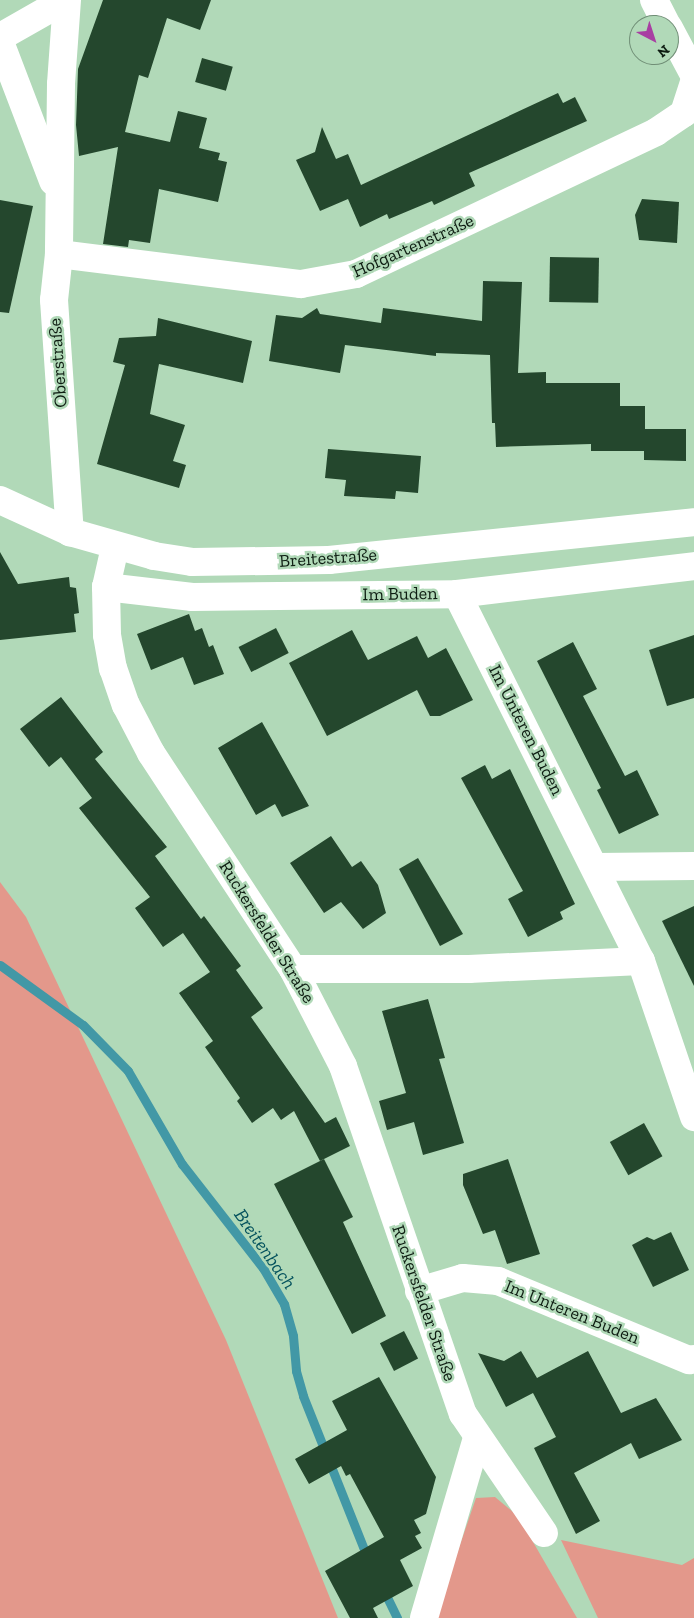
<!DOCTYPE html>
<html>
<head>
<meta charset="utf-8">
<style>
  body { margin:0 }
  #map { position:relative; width:694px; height:1618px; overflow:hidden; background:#b1d9b8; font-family:"Zilla Slab",serif }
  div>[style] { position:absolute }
  .green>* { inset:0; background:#e3988b }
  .stream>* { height:9px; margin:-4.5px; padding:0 4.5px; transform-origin:4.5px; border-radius:4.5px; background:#4298a6 }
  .building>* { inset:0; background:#24472d; transform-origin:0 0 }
  .minor>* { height:28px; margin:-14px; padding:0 14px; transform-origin:14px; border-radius:14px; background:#fff }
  span { translate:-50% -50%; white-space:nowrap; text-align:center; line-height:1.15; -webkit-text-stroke:5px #b1d9b8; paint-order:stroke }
  .street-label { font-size:18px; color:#0e1d12 }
  .water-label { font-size:19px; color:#04525d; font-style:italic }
  .north { position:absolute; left:629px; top:15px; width:50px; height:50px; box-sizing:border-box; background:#b1d9b8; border:1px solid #708e76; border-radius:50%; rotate:140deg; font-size:14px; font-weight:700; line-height:20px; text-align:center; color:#0e1d12 }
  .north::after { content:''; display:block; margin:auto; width:18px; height:22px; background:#a83fa2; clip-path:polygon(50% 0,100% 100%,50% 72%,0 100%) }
</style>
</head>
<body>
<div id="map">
  <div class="green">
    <div style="clip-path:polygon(0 882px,26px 917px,226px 1340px,338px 1618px,0 1618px)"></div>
    <div style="clip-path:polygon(495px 1497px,518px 1516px,577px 1618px,435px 1618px,476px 1498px)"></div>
    <div style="clip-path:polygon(561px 1540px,682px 1565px,694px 1558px,694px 1618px,598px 1618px)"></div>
  </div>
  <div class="stream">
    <div style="left:0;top:965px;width:102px;rotate:35.9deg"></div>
    <div style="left:83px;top:1025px;width:64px;rotate:45.6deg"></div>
    <div style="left:128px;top:1071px;width:108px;rotate:59.9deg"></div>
    <div style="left:182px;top:1164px;width:132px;rotate:52.1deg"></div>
    <div style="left:263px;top:1268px;width:42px;rotate:59.7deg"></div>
    <div style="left:284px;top:1304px;width:33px;rotate:74deg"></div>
    <div style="left:293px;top:1336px;width:35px;rotate:85deg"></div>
    <div style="left:296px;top:1371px;width:26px;rotate:74deg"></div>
    <div style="left:303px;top:1396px;width:175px;rotate:68.3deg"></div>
    <div style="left:383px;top:1589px;width:32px;rotate:64deg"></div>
  </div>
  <div class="building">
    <div style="clip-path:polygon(103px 0,211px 0,200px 30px,167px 18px,148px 78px,139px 75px,125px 132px,170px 142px,178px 111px,207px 118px,199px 148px,220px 153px,218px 160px,227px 162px,218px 202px,159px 189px,150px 243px,129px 240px,128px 247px,103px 244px,118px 147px,79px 156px,76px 125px,78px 69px)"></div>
    <div style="left:202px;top:58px;width:32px;height:25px;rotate:16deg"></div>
    <div style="clip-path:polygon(558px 93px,563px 103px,575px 97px,587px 121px,469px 173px,475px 186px,434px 205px,432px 201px,389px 219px,387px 214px,360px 227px,348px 199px,320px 211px,296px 160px,315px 152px,322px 127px,336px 159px,348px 154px,361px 185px)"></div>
    <div style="clip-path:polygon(642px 199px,679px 202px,677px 243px,639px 240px,635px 215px)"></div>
    <div style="clip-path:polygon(0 200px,33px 206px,9px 313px,0 312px)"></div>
    <div style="left:550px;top:257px;width:49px;height:45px;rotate:1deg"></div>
    <div style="clip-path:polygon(483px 281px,522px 282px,518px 373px,546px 372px,546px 383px,620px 383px,620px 406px,645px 406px,645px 429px,686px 429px,686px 461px,644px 460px,644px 451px,591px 451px,591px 444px,496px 447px,495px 423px,492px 423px,490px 355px,436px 353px,436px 356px,345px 345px,340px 373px,269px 361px,276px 315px,302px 318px,317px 308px,320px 314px,381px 323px,383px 308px,482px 321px)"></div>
    <div style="clip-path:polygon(158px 318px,252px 341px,243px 383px,159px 364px,150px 414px,185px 425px,173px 461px,186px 465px,179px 488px,97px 464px,125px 365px,113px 362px,119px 338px,156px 336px)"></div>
    <div style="clip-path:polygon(328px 449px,421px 456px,418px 493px,396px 491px,395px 499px,344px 496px,346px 480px,325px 478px)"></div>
    <div style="clip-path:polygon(0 552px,18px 584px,69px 577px,70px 587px,76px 588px,79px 613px,74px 614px,76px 632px,0 640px)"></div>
    <div style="clip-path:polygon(189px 614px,195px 631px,202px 628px,209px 647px,213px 645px,224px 674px,194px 685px,183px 657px,151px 670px,137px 634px)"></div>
    <div style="left:276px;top:628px;width:28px;height:42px;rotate:63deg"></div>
    <div style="clip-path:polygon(352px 630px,368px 660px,417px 636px,428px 658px,446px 648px,473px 700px,440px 716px,430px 716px,417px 690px,327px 736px,289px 663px)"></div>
    <div style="clip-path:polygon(694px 635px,694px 698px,667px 706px,649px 650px)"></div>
    <div style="clip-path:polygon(573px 642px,597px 689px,583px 696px,625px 776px,637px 770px,659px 815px,619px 834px,597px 790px,601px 788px,537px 661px)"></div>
    <div style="clip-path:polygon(61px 697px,103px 752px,95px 759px,167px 847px,155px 856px,201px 919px,204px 916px,241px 966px,236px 970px,263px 1008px,251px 1017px,325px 1123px,336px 1117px,350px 1146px,320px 1161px,294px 1111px,281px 1120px,273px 1108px,252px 1123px,237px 1101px,240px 1098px,205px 1047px,213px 1041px,179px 993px,210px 972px,183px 933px,163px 947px,135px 908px,150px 897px,79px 808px,92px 798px,61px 757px,49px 767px,20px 729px)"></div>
    <div style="clip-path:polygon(262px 722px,309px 806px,282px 817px,275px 804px,256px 815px,218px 748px)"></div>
    <div style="clip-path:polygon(485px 765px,492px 779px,510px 769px,575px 904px,560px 912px,563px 919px,528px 937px,508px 899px,523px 891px,461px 778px)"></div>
    <div style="clip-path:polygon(331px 836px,352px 867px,361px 861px,378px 885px,386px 913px,363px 929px,341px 902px,324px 913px,290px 863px)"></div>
    <div style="clip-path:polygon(418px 858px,463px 934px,440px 946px,399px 869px)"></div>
    <div style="clip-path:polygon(694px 906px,694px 986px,662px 921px)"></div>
    <div style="clip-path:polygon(428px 999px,445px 1058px,439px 1059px,464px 1143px,423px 1155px,414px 1122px,387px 1130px,379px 1101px,406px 1093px,382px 1011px)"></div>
    <div style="left:644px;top:1123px;width:38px;height:39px;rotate:61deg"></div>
    <div style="clip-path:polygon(324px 1159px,353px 1217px,343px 1222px,386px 1316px,352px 1334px,274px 1184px)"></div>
    <div style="clip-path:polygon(508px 1159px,540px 1254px,507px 1264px,495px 1230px,483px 1234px,463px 1185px,463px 1174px)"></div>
    <div style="clip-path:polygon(671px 1232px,689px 1270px,653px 1287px,632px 1245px,647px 1237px,654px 1240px)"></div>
    <div style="left:404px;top:1331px;width:31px;height:27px;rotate:63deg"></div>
    <div style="clip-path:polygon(521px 1351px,537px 1378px,588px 1351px,621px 1413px,656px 1398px,682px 1440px,639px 1459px,631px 1443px,574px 1473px,600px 1521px,576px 1534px,534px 1448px,556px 1437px,533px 1393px,506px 1407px,478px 1353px,504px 1361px)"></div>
    <div style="clip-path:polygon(379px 1377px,436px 1477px,426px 1514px,414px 1520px,421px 1533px,415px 1536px,422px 1548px,400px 1560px,413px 1586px,373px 1608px,378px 1618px,350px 1618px,325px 1571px,384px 1537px,350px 1474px,346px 1476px,341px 1466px,309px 1484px,295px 1459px,347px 1430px,332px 1401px)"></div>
  </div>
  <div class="minor">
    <div style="left:67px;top:0;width:84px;rotate:94.1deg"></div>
    <div style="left:61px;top:84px;width:170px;rotate:90.7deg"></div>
    <div style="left:59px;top:254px;width:46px;rotate:96.2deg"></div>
    <div style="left:54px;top:300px;width:233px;rotate:86.1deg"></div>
    <div style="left:654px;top:0;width:28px;rotate:63deg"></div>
    <div style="left:669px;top:28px;width:53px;rotate:62deg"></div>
    <div style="left:0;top:37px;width:75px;rotate:-29.6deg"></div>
    <div style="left:0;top:42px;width:149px;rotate:69.1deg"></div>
    <div style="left:59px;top:254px;width:244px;rotate:7.1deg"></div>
    <div style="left:301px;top:284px;width:56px;rotate:-10.3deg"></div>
    <div style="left:356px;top:274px;width:332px;rotate:-25.3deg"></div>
    <div style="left:656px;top:132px;width:34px;rotate:-34deg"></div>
    <div style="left:684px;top:113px;width:33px;rotate:-72deg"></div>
    <div style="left:0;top:500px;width:77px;rotate:24.6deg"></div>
    <div style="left:70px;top:532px;width:87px;rotate:15.9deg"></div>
    <div style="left:154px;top:556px;width:38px;rotate:9deg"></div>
    <div style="left:192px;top:562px;width:137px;rotate:-0.8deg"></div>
    <div style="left:329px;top:560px;width:367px;rotate:-5.9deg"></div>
    <div style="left:115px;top:547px;width:41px;rotate:102.7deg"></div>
    <div style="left:106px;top:587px;width:48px;rotate:88.8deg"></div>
    <div style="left:107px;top:635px;width:34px;rotate:80deg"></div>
    <div style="left:113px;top:668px;width:39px;rotate:71deg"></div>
    <div style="left:126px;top:705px;width:54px;rotate:62.5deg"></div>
    <div style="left:151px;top:753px;width:258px;rotate:56.7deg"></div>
    <div style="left:293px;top:969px;width:109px;rotate:62.7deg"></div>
    <div style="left:343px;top:1066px;width:368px;rotate:71deg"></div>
    <div style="left:463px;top:1414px;width:144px;rotate:55.8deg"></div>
    <div style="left:106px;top:587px;width:87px;rotate:6.6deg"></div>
    <div style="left:192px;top:597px;width:265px;rotate:-0.6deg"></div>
    <div style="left:457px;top:594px;width:239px;rotate:-6.7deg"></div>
    <div style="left:457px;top:594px;width:411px;rotate:63.4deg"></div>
    <div style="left:641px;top:961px;width:165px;rotate:71.2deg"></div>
    <div style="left:596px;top:867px;width:98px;rotate:-0.6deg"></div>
    <div style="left:293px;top:969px;width:176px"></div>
    <div style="left:469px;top:969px;width:172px;rotate:-2.7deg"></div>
    <div style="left:419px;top:1291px;width:46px;rotate:-16.5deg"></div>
    <div style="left:463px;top:1278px;width:35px;rotate:5deg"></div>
    <div style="left:498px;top:1281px;width:207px;rotate:22.5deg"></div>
    <div style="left:689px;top:1360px;width:5px;rotate:-11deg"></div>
    <div style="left:424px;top:1618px;width:188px;rotate:-73.6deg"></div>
  </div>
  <div class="street-label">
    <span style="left:413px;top:246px;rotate:-24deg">Hofgartenstraße</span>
    <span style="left:58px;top:363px;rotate:-94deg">Oberstraße</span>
    <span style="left:328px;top:558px;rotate:-4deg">Breitestraße</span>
    <span style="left:400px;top:594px;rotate:-1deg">Im Buden</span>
    <span style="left:526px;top:730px;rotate:63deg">Im Unteren Buden</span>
    <span style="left:267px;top:932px;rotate:58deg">Ruckersfelder Straße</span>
    <span style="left:424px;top:1303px;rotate:71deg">Ruckersfelder Straße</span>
    <span style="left:572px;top:1312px;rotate:22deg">Im Unteren Buden</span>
  </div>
  <div class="water-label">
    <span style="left:265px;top:1249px;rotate:55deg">Breitenbach</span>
  </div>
  <div class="north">N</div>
</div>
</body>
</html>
